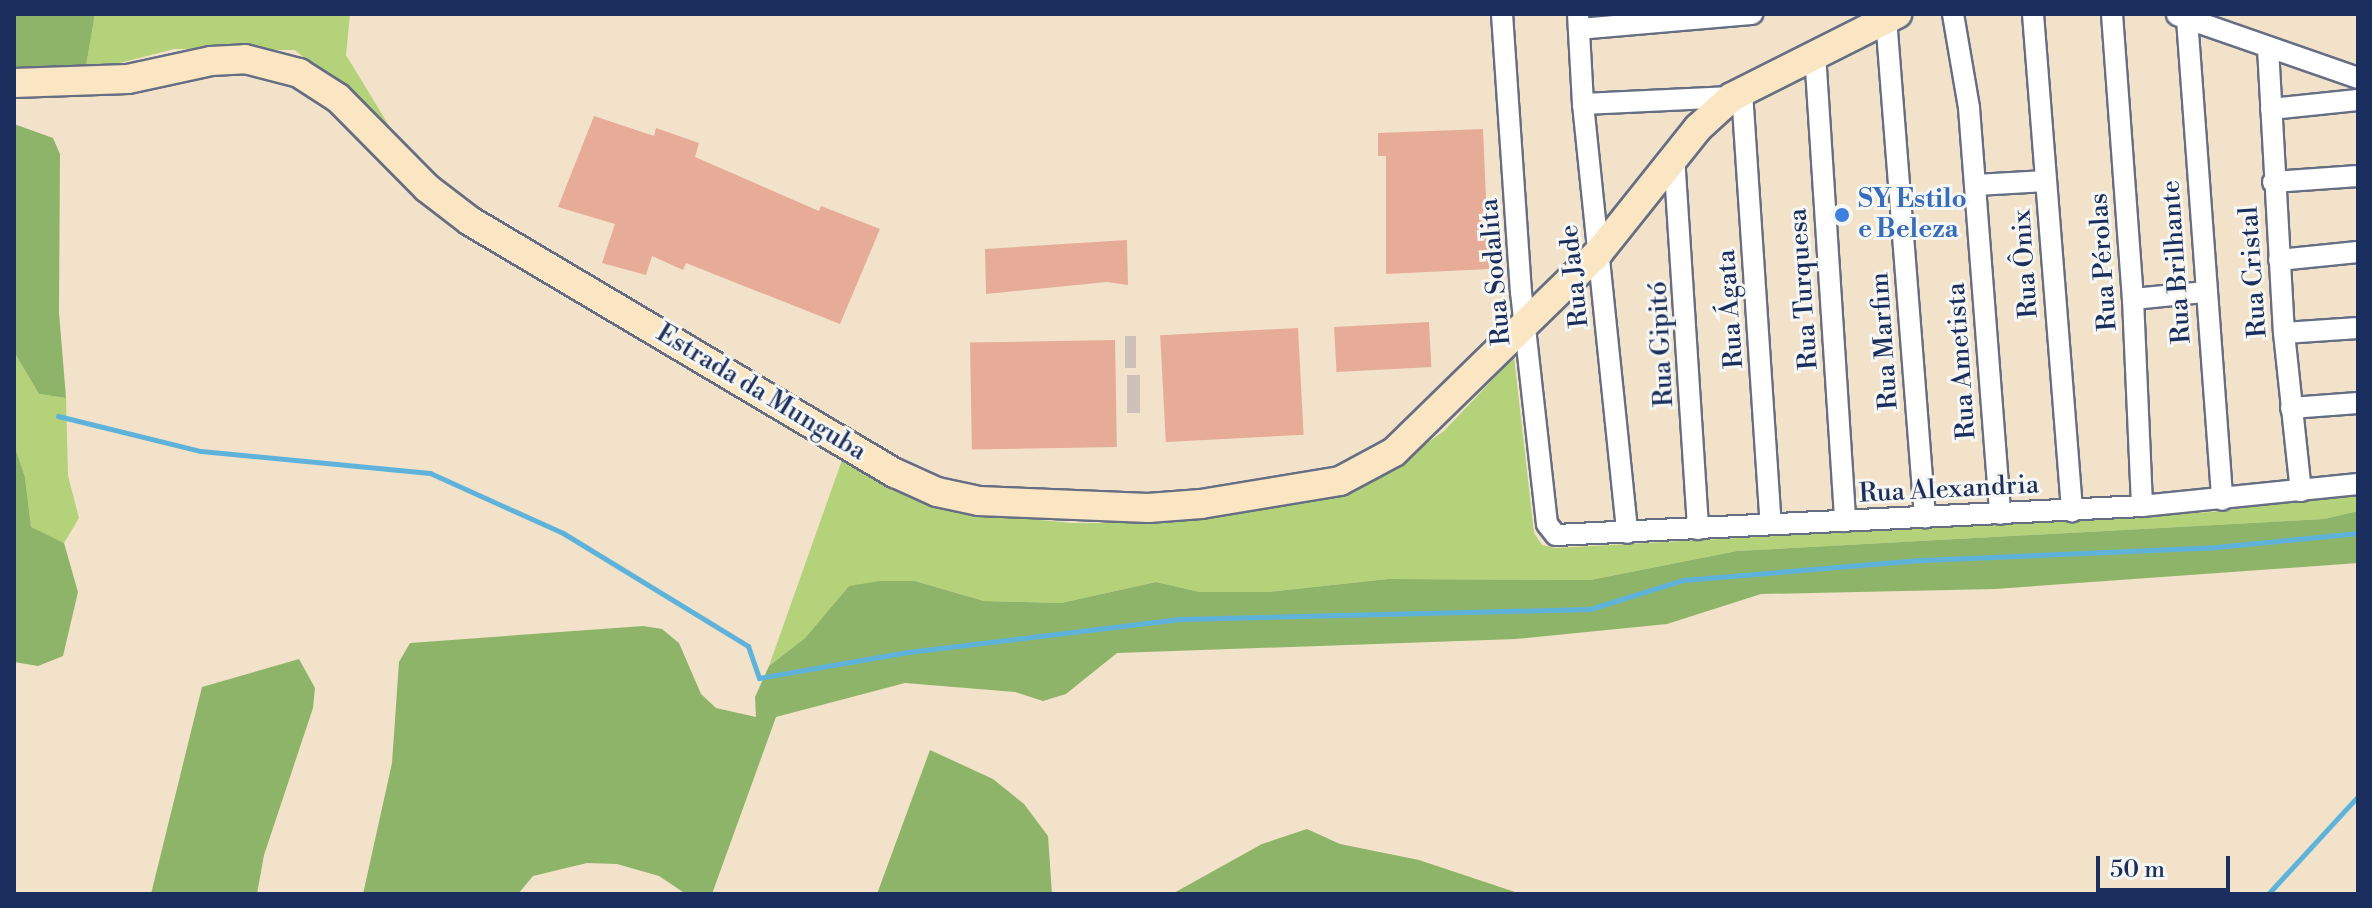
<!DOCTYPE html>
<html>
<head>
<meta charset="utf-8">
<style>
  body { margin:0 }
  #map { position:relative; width:2372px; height:908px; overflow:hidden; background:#f2e2c9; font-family:"Libre Bodoni",serif }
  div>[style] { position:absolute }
  .industrial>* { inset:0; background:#cec1ba; transform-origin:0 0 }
  .green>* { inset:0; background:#b3d279 }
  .forest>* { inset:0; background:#8eb469 }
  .stream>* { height:5px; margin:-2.5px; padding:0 2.5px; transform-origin:2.5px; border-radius:2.5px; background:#5fb3db }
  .building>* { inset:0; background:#e6ac98; transform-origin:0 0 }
  .roads { filter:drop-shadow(2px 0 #666e83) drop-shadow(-2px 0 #666e83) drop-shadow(0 2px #666e83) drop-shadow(0 -2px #666e83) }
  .street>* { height:20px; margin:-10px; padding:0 10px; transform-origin:10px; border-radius:10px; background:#fff }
  .secondary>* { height:28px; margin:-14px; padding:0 14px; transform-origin:14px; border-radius:14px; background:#fbe6c4 }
  .dots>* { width:22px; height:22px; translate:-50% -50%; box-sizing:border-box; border:4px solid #f6f6f2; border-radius:50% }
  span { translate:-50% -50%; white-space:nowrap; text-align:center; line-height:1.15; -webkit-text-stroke:6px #f6f6f2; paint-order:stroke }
  .shop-label { font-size:26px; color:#366cbe; font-weight:700 }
  .left { translate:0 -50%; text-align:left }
  .street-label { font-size:26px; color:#1b2f5e }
  .frame { position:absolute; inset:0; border:16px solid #1b2f5e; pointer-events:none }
  .scale { position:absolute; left:2096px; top:856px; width:134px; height:36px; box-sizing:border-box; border:4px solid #1b2f5e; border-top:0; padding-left:10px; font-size:24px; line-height:28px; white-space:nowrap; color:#1b2f5e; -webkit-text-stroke:6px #f6f6f2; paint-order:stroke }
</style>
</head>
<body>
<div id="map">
  <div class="industrial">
    <div style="left:1125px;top:336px;width:11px;height:32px"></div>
    <div style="left:1127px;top:375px;width:13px;height:38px"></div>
  </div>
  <div class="green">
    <div style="clip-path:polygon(95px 14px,350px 14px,346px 55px,394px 134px,295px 50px,174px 49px,85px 72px)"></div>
    <div style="clip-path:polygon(14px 352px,39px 394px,66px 398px,68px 476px,79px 518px,64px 543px,31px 528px,25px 477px,14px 447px)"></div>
    <div style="clip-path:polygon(1514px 357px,1534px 533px,1542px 545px,1555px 548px,2212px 512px,2358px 493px,2358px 511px,2324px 519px,1737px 551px,1590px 580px,1388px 579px,1267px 592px,1200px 592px,1156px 582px,1061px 603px,984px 601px,915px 581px,849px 586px,805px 638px,769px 666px,842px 460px,934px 505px,975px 514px,1072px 523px,1167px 523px,1293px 504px,1372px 482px,1444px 431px)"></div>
  </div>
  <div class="forest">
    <div style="clip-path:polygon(14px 14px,95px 14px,85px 72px,14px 73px)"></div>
    <div style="clip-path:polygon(14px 124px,53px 138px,60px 154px,59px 312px,66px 398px,39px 394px,14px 352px)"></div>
    <div style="clip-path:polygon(14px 445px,25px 477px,31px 527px,64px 543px,78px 592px,63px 656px,38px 666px,14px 662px)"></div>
    <div style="clip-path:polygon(2358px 511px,2358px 563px,1995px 589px,1761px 594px,1667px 624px,1516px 639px,1117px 653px,1066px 694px,1043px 701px,1015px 692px,905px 683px,776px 717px,712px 894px,686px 894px,659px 876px,617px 864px,587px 863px,533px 876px,518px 894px,363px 894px,392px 763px,399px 662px,410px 643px,643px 626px,662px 629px,679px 643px,701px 694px,716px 708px,756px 717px,755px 697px,769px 666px,805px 638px,849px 586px,880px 581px,915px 581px,984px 601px,1061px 603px,1156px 582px,1200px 592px,1267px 592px,1388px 579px,1590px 580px,1737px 551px,2324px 519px)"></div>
    <div style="clip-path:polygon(299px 659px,315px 688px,313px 708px,264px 855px,257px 894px,151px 894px,202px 687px)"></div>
    <div style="clip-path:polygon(930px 750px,993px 779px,1024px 804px,1048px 836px,1052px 894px,877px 894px)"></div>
    <div style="clip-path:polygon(1307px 829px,1340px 844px,1419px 860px,1515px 892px,1172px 894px,1262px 844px)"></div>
  </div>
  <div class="stream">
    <div style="left:58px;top:416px;width:147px;rotate:13.8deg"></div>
    <div style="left:201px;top:451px;width:230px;rotate:5.5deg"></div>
    <div style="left:430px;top:473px;width:146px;rotate:24.3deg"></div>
    <div style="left:563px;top:533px;width:217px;rotate:31.4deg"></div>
    <div style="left:748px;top:646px;width:34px;rotate:71deg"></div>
    <div style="left:759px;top:678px;width:151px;rotate:-9.9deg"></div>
    <div style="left:908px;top:652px;width:276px;rotate:-6.9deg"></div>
    <div style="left:1182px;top:619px;width:408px;rotate:-1.4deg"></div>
    <div style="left:1590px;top:609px;width:97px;rotate:-17.3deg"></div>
    <div style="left:1683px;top:580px;width:241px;rotate:-4.8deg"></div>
    <div style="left:1923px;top:560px;width:293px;rotate:-2.5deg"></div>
    <div style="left:2216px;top:547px;width:143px;rotate:-5.6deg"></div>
    <div style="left:2268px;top:894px;width:133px;rotate:-47.4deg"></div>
  </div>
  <div class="building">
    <div style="clip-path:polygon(594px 116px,654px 136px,656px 128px,699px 143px,695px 157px,819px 211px,821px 206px,880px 229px,840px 324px,686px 263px,683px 270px,652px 256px,646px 275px,602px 263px,615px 224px,558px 207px)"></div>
    <div style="clip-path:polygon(1483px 129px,1489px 269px,1386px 274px,1386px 156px,1378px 156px,1378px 133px)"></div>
    <div style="clip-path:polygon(1127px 240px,1128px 285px,1107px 282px,986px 294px,985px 249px)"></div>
    <div style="left:1429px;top:322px;width:45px;height:95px;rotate:87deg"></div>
    <div style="left:1298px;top:328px;width:107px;height:138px;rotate:87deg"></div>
    <div style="left:1115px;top:340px;width:107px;height:145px;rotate:89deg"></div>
  </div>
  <div class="roads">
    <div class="street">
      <div style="left:1502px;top:14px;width:279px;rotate:86.1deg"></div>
      <div style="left:1521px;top:292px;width:233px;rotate:83.6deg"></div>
      <div style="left:1547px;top:524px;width:14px;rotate:51deg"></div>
      <div style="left:1556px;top:535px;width:587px;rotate:-2.83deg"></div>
      <div style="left:2142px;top:506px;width:217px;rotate:-5.8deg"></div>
      <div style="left:1578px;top:14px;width:90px;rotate:86.8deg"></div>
      <div style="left:1583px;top:104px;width:431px;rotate:84.1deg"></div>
      <div style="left:1953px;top:14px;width:95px;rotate:80.3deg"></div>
      <div style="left:1969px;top:108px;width:407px;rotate:85.6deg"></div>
      <div style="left:2033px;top:14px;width:499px;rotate:85.5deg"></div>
      <div style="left:2112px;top:14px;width:286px;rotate:85.8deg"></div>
      <div style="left:2133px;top:299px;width:207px;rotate:87.5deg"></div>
      <div style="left:2177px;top:15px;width:192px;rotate:19.2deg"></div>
      <div style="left:1886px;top:18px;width:501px;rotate:85.53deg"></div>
      <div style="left:2187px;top:19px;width:482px;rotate:85.8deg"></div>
      <div style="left:1579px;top:29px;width:174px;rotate:-5deg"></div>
      <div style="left:2268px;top:48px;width:285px;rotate:86.8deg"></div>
      <div style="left:2284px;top:333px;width:159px;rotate:83.9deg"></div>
      <div style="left:1815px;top:53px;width:469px;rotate:86.3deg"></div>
      <div style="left:1742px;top:92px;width:432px;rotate:86.2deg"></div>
      <div style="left:1583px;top:104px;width:149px;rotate:-2.7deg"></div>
      <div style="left:2271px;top:109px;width:87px;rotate:-5.9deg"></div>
      <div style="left:1674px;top:156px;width:374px;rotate:86.3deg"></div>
      <div style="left:2273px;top:182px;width:85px;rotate:-4deg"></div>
      <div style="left:1976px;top:185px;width:70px;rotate:-3.3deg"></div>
      <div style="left:2279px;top:260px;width:79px;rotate:-5.8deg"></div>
      <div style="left:2133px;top:299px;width:71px;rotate:-5.6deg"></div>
      <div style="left:2284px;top:333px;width:74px;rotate:-3.9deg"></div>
      <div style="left:2291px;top:408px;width:67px;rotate:-4.3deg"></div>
    </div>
    <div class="secondary">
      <div style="left:14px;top:83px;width:114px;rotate:-2deg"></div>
      <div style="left:128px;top:79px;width:85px;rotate:-12.2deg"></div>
      <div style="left:211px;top:61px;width:34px;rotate:-3deg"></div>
      <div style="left:245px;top:59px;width:56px;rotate:14.5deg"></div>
      <div style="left:299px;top:73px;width:46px;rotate:32.7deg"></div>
      <div style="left:338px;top:98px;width:127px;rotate:45.3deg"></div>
      <div style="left:427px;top:188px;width:54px;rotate:37.5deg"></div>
      <div style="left:470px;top:221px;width:494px;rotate:30.7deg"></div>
      <div style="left:895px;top:473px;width:46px;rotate:24.3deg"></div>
      <div style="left:937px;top:492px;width:43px;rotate:12.1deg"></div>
      <div style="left:979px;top:501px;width:169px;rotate:2.4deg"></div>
      <div style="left:1148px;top:508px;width:53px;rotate:-4.3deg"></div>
      <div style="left:1201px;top:504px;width:141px;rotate:-9.4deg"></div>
      <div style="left:1340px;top:481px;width:61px;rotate:-28.2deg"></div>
      <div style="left:1394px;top:452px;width:286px;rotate:-44.3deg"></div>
      <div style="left:1599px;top:252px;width:159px;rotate:-51.4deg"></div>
      <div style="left:1698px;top:128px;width:46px;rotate:-42.4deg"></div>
      <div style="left:1732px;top:97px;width:185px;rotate:-26.7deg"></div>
    </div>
  </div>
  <div class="dots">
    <div style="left:1842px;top:215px;background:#3f7fe0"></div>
  </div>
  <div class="shop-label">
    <span class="left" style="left:1858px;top:215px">SY Estilo<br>e Beleza</span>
  </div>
  <div class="street-label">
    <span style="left:2104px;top:262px;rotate:-94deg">Rua Pérolas</span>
    <span style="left:2177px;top:262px;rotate:-94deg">Rua Brilhante</span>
    <span style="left:2026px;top:264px;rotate:-94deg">Rua Ônix</span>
    <span style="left:1496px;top:272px;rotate:-95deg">Rua Sodalita</span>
    <span style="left:2254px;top:272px;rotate:-94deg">Rua Cristal</span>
    <span style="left:1575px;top:276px;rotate:-96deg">Rua Jade</span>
    <span style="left:1804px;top:289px;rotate:-94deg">Rua Turquesa</span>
    <span style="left:1731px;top:309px;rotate:-94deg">Rua Ágata</span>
    <span style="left:1885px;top:341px;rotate:-94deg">Rua Marfim</span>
    <span style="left:1662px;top:344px;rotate:-93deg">Rua Gipitó</span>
    <span style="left:1962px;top:361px;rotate:-94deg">Rua Ametista</span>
    <span style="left:761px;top:393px;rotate:31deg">Estrada da Munguba</span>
    <span style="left:1949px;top:490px;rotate:-3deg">Rua Alexandria</span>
  </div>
  <div class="frame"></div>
  <div class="scale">50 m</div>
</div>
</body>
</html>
